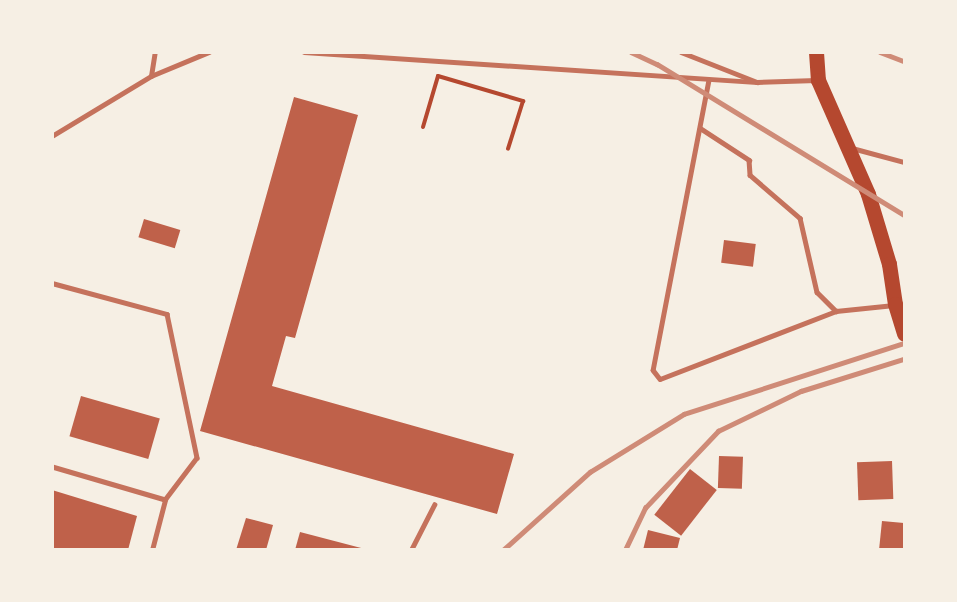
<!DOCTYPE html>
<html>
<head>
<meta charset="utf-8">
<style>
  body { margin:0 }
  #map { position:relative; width:957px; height:602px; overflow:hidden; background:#f6efe4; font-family:"Noto Serif",serif }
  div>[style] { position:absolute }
  .building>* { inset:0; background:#bf614a; transform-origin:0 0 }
  .path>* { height:4px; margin:-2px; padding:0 2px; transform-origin:2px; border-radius:2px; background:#b5482f }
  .service>* { height:4.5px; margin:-2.25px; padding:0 2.25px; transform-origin:2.25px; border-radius:2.25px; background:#c5725c }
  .primary>* { height:15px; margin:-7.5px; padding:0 7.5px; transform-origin:7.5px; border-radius:7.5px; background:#b5482f }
  .rail>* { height:4.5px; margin:-2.25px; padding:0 2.25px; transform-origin:2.25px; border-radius:2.25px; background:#cf8b77 }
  span { translate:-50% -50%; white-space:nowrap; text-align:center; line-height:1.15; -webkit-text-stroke:5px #f6efe4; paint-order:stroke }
  .frame { position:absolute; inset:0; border:54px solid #f6efe4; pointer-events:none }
</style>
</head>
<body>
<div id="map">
  <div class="building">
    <div style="clip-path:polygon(294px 97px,358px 115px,295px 338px,286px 336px,272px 386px,514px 454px,497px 514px,200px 431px)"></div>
    <div style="left:144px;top:219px;width:38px;height:19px;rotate:17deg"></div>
    <div style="left:724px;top:240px;width:32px;height:23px;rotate:7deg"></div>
    <div style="left:81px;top:396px;width:82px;height:42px;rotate:16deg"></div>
    <div style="left:719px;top:456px;width:24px;height:32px;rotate:2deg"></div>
    <div style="left:892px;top:461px;width:38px;height:35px;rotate:88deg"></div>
    <div style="left:690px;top:469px;width:34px;height:58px;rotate:38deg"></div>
    <div style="clip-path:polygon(52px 490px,137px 516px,128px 550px,52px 550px)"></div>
    <div style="clip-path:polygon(246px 518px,273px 525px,266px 550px,236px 550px)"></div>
    <div style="clip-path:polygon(882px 521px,904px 523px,904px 550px,879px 550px)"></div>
    <div style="clip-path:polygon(648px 530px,680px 538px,677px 550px,643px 550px)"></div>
    <div style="clip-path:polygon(300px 532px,365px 549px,365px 550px,295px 550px)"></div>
  </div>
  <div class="path">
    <div style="left:423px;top:127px;width:53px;rotate:-73.6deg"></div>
    <div style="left:438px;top:76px;width:89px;rotate:16.4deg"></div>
    <div style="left:523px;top:101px;width:50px;rotate:107.4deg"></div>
  </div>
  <div class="service">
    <div style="left:304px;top:52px;width:454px;rotate:3.8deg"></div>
    <div style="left:681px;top:52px;width:82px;rotate:21.5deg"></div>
    <div style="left:757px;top:82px;width:59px;rotate:-1.9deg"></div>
    <div style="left:151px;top:76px;width:63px;rotate:-22.5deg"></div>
    <div style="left:709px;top:80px;width:295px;rotate:100.9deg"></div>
    <div style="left:653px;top:370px;width:11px;rotate:52deg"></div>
    <div style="left:660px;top:379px;width:189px;rotate:-21.1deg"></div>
    <div style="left:700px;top:128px;width:59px;rotate:33.1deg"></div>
    <div style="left:749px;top:160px;width:15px;rotate:86deg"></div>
    <div style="left:750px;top:175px;width:66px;rotate:40.7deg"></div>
    <div style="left:800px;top:218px;width:76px;rotate:77.1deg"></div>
    <div style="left:817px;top:292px;width:27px;rotate:45deg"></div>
    <div style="left:836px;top:311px;width:58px;rotate:-5.9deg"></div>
    <div style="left:52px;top:136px;width:116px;rotate:-31.2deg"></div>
    <div style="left:151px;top:76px;width:24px;rotate:-81deg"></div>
    <div style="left:852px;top:148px;width:54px;rotate:15.1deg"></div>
    <div style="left:52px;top:283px;width:119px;rotate:15.1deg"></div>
    <div style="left:167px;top:314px;width:147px;rotate:78.2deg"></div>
    <div style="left:197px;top:458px;width:53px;rotate:127.3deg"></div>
    <div style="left:165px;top:500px;width:118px;rotate:-163.7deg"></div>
    <div style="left:152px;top:550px;width:52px;rotate:-75.4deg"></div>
    <div style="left:411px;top:550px;width:51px;rotate:-62.9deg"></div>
  </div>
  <div class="primary">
    <div style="left:816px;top:52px;width:28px;rotate:86deg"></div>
    <div style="left:818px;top:80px;width:124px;rotate:66.3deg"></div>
    <div style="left:868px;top:194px;width:73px;rotate:73.3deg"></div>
    <div style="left:889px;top:264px;width:40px;rotate:81.5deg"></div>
    <div style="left:895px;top:304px;width:31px;rotate:73deg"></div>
  </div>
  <div class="rail">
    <div style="left:631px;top:52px;width:29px;rotate:25deg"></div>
    <div style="left:657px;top:64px;width:289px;rotate:31.4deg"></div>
    <div style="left:880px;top:52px;width:26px;rotate:21deg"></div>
    <div style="left:503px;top:550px;width:117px;rotate:-41.9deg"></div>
    <div style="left:590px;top:472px;width:110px;rotate:-31.7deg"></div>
    <div style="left:684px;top:414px;width:231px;rotate:-17.9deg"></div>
    <div style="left:625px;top:550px;width:47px;rotate:-64.5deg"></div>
    <div style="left:645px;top:508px;width:106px;rotate:-46.5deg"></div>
    <div style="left:718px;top:431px;width:92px;rotate:-25.7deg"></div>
    <div style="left:801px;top:391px;width:108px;rotate:-17.3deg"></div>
  </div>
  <div class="frame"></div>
</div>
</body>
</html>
